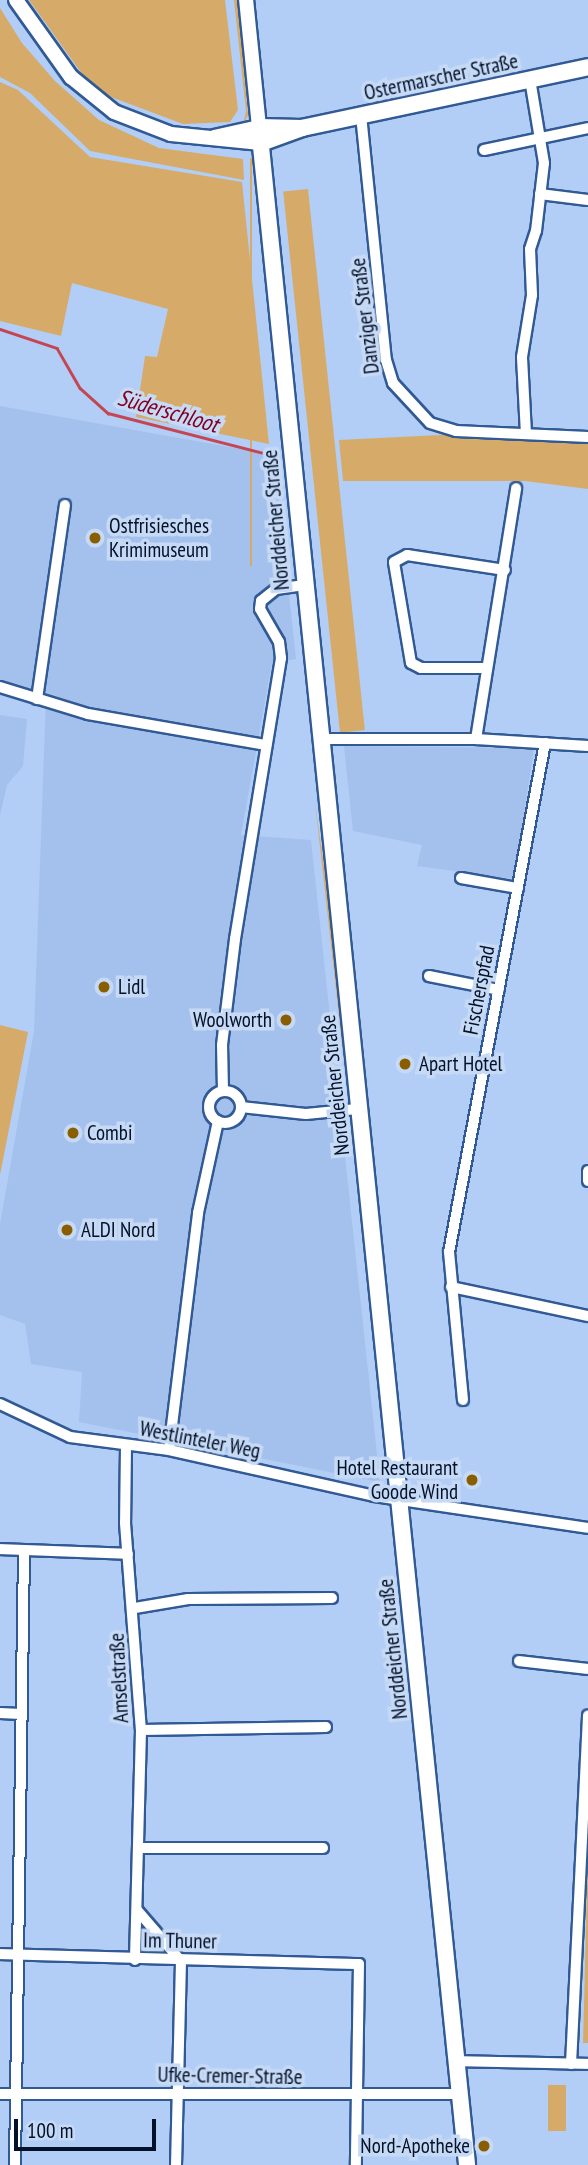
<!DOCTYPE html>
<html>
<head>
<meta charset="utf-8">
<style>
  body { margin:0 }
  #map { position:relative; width:588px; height:2165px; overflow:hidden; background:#b2cef6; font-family:"PT Sans Narrow",sans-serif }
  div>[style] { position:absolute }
  .built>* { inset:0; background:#a4c1ed }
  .green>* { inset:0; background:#d6ab69; transform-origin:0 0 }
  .stream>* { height:2.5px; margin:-1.25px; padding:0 1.25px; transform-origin:1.25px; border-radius:1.25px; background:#c54653 }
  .roads { filter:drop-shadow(2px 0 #315a95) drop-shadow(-2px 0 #315a95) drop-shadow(0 2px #315a95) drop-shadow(0 -2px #315a95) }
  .minor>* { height:10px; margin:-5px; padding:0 5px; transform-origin:5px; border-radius:5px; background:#fff }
  .minor>.ring { margin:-5px; padding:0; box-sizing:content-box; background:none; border:10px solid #fff; border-radius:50% }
  .tertiary>* { height:14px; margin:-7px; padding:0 7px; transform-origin:7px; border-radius:7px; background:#fff }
  .secondary>* { height:16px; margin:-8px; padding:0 8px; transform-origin:8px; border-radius:8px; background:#fff }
  .dots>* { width:19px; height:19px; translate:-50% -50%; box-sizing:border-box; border:4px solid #c7daf5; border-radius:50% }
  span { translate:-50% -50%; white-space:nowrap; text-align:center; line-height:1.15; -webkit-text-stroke:7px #c7daf5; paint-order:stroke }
  .street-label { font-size:21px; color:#031129 }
  .poi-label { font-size:21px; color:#031129 }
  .left { translate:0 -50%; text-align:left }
  .right { translate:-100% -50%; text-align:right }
  .water-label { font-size:23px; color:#800022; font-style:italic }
  .scale { position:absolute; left:14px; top:2119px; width:142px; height:32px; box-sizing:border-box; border:4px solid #031129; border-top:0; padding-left:9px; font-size:21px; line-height:24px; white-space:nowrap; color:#031129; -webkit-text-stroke:5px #c7daf5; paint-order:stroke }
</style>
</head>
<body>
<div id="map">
  <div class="built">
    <div style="clip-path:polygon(0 406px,274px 455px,296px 659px,272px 663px,241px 835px,311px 840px,380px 1482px,79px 1422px,82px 1372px,31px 1364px,25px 1324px,0 1315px,0 1224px,34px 1031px,46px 697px,0 681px)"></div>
    <div style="clip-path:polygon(0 715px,27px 719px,23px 766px,7px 785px,0 815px)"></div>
    <div style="clip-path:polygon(344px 746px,534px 748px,514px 879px,417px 866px,422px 845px,353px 831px)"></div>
  </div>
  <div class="green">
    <div style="clip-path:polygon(29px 0,225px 0,238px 110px,230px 122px,183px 124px,111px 97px,85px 78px)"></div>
    <div style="clip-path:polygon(234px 0,238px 0,248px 115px,243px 125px,246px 111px)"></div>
    <div style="clip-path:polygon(0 8px,22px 43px,55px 81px,99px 120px,159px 148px,243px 159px,244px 180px,90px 151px,30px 93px,0 77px)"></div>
    <div style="clip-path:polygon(0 82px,18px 90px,90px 157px,242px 182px,269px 444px,136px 417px,145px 356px,157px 357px,168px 309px,72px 283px,61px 336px,0 321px)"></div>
    <div style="left:250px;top:158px;width:2px;height:408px"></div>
    <div style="left:308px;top:189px;width:544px;height:25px;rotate:84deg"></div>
    <div style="clip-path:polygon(440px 435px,588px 442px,588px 489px,525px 481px,343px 481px,339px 440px)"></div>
    <div style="clip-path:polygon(315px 802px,338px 967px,345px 1080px,344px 1061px)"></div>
    <div style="clip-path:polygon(0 1025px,28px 1032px,0 1175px)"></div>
    <div style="clip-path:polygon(588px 1850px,588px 2043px,583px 2043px)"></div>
    <div style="left:548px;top:2085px;width:18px;height:46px"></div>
  </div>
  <div class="stream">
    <div style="left:0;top:329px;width:60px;rotate:18.4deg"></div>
    <div style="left:57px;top:348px;width:46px;rotate:60.1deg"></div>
    <div style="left:80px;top:388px;width:38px;rotate:42deg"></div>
    <div style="left:108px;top:413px;width:172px;rotate:14.4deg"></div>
  </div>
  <div class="roads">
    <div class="minor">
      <div style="left:361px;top:115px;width:246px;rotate:84.2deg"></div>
      <div style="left:386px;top:360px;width:24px;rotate:73deg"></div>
      <div style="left:393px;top:383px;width:54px;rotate:47.2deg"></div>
      <div style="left:430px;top:423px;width:27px;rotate:17deg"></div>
      <div style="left:456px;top:431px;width:132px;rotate:2.6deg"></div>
      <div style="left:484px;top:150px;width:106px;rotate:-11.9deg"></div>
      <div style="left:540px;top:194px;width:48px;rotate:7.1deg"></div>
      <div style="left:526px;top:434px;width:77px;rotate:-93deg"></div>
      <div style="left:522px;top:357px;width:63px;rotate:-80.8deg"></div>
      <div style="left:532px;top:295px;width:46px;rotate:-92.5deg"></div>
      <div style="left:530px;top:249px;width:19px;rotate:-72deg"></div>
      <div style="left:536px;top:231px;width:68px;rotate:-83.3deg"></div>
      <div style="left:544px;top:163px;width:85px;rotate:-99.5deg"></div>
      <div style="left:487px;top:668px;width:66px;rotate:180deg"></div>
      <div style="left:421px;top:668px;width:11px;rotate:-153deg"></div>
      <div style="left:411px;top:663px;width:102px;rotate:-99.6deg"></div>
      <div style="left:394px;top:562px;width:15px;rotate:-28deg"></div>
      <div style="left:407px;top:555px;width:99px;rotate:8.7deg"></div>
      <div style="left:0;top:687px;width:92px;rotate:17.1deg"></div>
      <div style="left:88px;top:714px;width:181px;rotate:9.9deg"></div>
      <div style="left:37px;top:699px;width:196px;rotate:-81.8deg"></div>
      <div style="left:320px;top:739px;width:156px"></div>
      <div style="left:476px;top:739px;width:112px;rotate:3.6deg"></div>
      <div style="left:476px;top:739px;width:254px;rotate:-80.9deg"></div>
      <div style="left:461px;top:878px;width:58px;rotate:10deg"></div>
      <div style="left:429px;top:976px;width:71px;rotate:11.3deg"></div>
      <div style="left:223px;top:1091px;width:46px;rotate:-91.2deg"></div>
      <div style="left:222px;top:1045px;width:107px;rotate:-83deg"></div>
      <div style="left:235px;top:939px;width:285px;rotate:-80.7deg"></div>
      <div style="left:281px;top:658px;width:16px;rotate:-97deg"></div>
      <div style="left:279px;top:642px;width:38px;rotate:-120deg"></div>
      <div style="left:260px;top:609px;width:8px;rotate:-83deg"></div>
      <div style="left:261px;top:601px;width:19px;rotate:-39deg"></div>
      <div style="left:276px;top:589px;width:27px;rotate:-8deg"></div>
      <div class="ring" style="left:209px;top:1091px;width:22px;height:22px"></div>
      <div style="left:241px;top:1107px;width:65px;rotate:6.1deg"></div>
      <div style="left:306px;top:1114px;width:51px;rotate:-5.6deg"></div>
      <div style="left:588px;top:1171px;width:10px;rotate:90deg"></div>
      <div style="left:451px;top:1287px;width:140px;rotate:12deg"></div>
      <div style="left:463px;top:1400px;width:149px;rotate:-95.4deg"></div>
      <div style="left:449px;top:1252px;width:518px;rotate:-79.32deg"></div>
      <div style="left:0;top:1404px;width:77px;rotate:25.2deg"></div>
      <div style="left:70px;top:1437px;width:100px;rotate:7.5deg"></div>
      <div style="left:169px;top:1450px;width:210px;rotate:12.6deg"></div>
      <div style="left:374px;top:1496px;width:216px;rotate:8.5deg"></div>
      <div style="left:126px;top:1446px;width:77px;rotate:90.7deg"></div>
      <div style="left:125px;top:1523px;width:208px;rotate:85.6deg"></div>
      <div style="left:141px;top:1730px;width:230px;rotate:91.5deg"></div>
      <div style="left:169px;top:1450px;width:239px;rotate:-83deg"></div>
      <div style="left:198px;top:1213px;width:94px;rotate:-77.7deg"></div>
      <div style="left:0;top:1549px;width:128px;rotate:2.2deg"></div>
      <div style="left:135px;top:1608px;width:54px;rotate:-9.6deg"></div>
      <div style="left:188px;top:1599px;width:144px;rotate:-0.4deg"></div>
      <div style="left:519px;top:1661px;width:69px;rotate:6.6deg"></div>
      <div style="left:0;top:1713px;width:21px;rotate:3deg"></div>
      <div style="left:141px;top:1730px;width:185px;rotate:-0.9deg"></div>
      <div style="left:139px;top:1848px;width:184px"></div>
      <div style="left:137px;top:1910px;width:67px;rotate:49.2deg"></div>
      <div style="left:181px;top:1961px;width:204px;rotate:91.4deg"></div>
      <div style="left:0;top:1954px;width:359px;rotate:1.6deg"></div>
      <div style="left:359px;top:1964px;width:201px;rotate:90.9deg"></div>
      <div style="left:456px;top:2061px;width:132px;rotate:1.3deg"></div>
      <div style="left:571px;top:2064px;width:349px;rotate:-87.2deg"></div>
      <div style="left:0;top:2094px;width:460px"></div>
      <div style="left:15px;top:2165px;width:614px;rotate:-89.16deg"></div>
    </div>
    <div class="tertiary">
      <div style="left:16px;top:0;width:95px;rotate:54.5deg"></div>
      <div style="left:71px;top:77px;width:55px;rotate:39.1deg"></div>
      <div style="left:114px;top:112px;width:61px;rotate:21.1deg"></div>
      <div style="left:171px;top:134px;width:90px;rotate:5.7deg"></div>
      <div style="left:214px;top:137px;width:46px;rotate:-12.5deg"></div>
      <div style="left:259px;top:127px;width:128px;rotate:-95.8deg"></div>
    </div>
    <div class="secondary">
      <div style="left:302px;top:128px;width:43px;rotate:-178.7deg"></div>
      <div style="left:259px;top:127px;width:2049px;rotate:84.17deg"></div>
      <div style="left:261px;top:143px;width:44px;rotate:-20.1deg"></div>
      <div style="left:302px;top:128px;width:292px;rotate:-12deg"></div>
    </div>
  </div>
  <div class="dots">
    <div style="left:95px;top:538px;background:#895e00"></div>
    <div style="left:104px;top:987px;background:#895e00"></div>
    <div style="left:286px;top:1020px;background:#895e00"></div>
    <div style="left:405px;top:1064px;background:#895e00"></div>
    <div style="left:73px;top:1133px;background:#895e00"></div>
    <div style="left:67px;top:1230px;background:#895e00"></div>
    <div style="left:472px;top:1480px;background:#895e00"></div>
    <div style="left:484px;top:2146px;background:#895e00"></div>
  </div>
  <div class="street-label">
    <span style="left:441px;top:77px;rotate:-12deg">Ostermarscher Straße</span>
    <span style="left:365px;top:316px;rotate:-97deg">Danziger Straße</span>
    <span style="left:276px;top:520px;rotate:-95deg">Norddeicher Straße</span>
    <span style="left:479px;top:990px;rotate:-79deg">Fischerspfad</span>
    <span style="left:335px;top:1085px;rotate:-96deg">Norddeicher Straße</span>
    <span style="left:200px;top:1440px;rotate:11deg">Westlinteler Weg</span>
    <span style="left:393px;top:1649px;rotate:-96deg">Norddeicher Straße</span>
    <span style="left:119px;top:1678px;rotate:-93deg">Amselstraße</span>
    <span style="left:180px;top:1941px;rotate:1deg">Im Thuner</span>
    <span style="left:230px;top:2076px;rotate:1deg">Ufke-Cremer-Straße</span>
  </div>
  <div class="poi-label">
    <span class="left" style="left:109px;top:538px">Ostfrisiesches<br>Krimimuseum</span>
    <span class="left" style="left:118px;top:987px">Lidl</span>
    <span class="right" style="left:272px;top:1020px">Woolworth</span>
    <span class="left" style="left:419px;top:1064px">Apart Hotel</span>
    <span class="left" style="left:87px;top:1133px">Combi</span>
    <span class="left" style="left:81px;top:1230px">ALDI Nord</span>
    <span class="right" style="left:458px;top:1480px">Hotel Restaurant<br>Goode Wind</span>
    <span class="right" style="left:470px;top:2146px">Nord-Apotheke</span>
  </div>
  <div class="water-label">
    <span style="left:168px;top:411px;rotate:16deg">Süderschloot</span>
  </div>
  <div class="scale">100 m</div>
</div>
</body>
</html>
